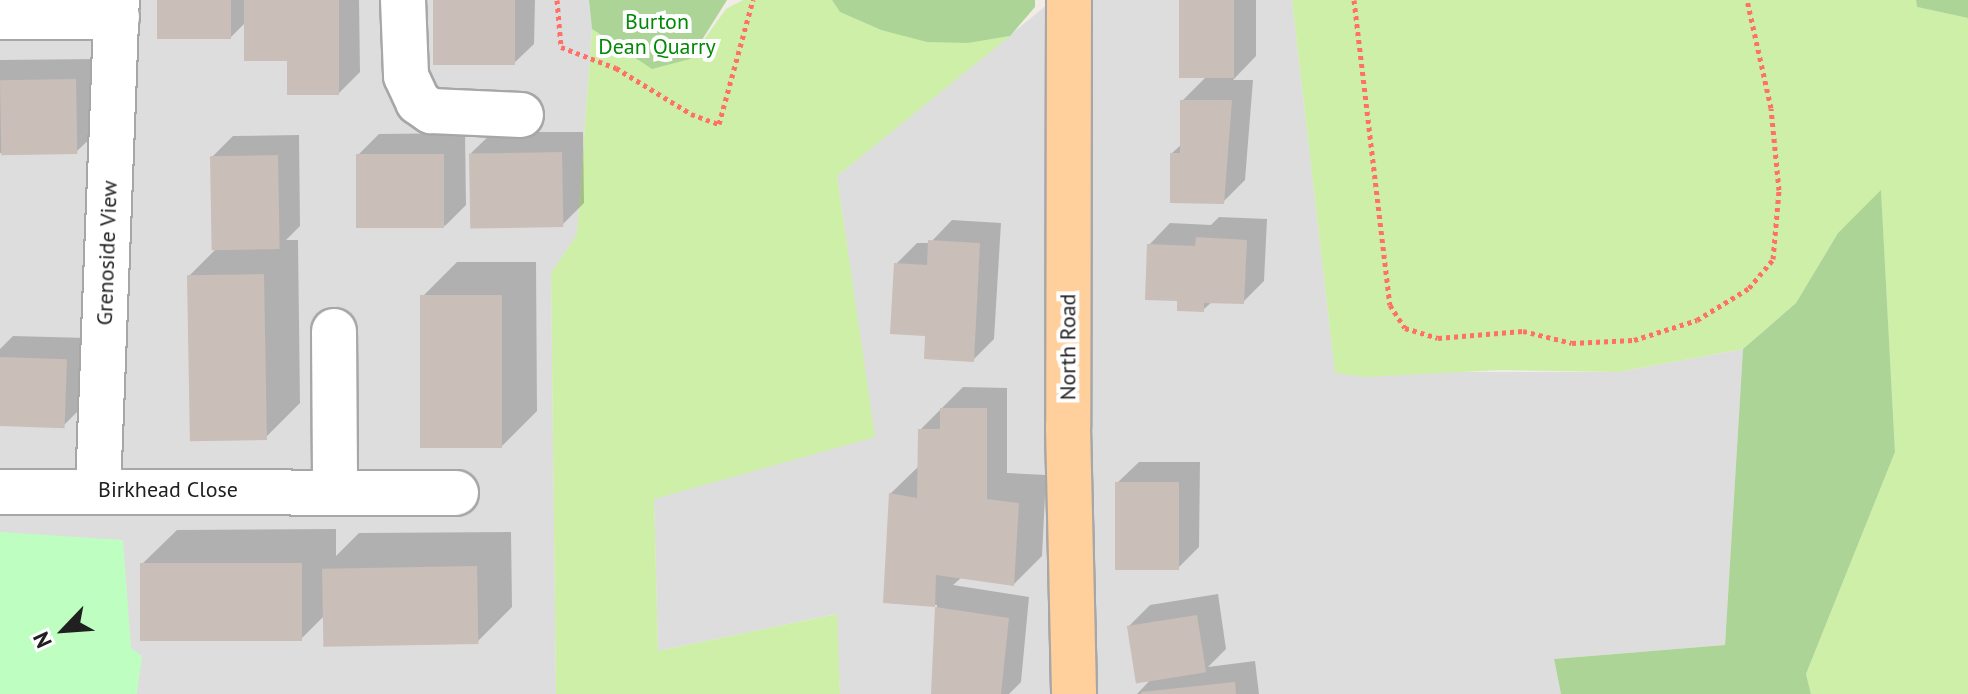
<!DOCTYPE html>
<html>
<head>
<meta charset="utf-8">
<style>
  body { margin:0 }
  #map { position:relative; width:1968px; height:694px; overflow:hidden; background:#f1ece5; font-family:"PT Sans",sans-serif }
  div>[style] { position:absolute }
  .residential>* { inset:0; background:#dedddd }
  .grass>* { inset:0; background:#ceefa7 }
  .forest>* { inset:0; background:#acd497 }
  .park>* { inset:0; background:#bffec1 }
  .shadow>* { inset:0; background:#0003 }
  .building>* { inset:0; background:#c9beb8; transform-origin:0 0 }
  .path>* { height:5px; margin-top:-2.5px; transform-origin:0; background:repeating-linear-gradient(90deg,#ff7068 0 4px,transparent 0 8px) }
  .roads { filter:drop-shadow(2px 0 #a7a7a7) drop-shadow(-2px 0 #a7a7a7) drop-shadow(0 2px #a7a7a7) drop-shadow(0 -2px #a7a7a7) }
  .minor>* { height:44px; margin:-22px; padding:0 22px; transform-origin:22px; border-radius:22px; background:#fff }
  .major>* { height:44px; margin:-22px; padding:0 22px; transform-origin:22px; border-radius:22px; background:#ffcf9c }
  span { translate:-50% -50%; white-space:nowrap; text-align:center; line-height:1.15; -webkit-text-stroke:8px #fff; paint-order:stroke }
  .park-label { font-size:22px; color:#028906 }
  .street-label { font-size:22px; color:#202020 }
  .north { position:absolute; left:24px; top:590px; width:80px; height:80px; -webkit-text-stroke:6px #fff; paint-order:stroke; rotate:245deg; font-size:22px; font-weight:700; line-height:32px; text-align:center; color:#202020 }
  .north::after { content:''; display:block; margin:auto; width:28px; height:36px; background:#202020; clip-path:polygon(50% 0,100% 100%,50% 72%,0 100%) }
</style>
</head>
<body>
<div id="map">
  <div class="residential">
    <div style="clip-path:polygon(0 0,589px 0,592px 29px,577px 235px,551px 273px,556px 694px,0 694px)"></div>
    <div style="clip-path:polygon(1053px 0,1292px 0,1335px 372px,1618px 372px,1743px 349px,1725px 645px,1554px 659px,1561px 694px,840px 694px,836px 614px,658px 651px,654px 498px,873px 427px,837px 176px)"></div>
  </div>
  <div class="grass">
    <div style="clip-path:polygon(743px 0,832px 0,840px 12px,881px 30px,968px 43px,1010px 36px,837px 176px,875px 437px,654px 499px,658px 651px,837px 614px,840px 694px,556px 694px,551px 273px,577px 235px,592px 29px,628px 55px,690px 59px,726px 9px)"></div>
    <div style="clip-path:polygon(1292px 0,1916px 0,1917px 7px,1968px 18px,1968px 694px,1811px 694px,1806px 674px,1895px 452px,1881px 191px,1838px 233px,1796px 303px,1743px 349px,1618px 372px,1501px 370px,1367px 377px,1335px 373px)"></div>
  </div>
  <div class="forest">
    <div style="clip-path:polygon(589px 0,727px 0,690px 59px,652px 69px,592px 29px)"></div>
    <div style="clip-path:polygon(832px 0,1035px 0,1035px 7px,1010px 36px,968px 43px,927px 42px,881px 30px,840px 12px)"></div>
    <div style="clip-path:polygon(1916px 0,1968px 0,1968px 18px,1917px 7px)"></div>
    <div style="clip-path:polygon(1881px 190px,1895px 452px,1806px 674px,1811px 694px,1561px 694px,1554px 659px,1725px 645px,1743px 349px,1796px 303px,1838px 233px)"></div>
  </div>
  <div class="park">
    <div style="clip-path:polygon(0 532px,123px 540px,131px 648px,142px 656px,137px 694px,0 694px)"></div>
  </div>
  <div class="shadow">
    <div style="clip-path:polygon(159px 0,359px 0,360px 72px,339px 93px,246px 22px,230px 38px)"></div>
    <div style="clip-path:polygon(435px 0,535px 0,534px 44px,512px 65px)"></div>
    <div style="clip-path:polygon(1182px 0,1256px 0,1256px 56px,1233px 80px,1253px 80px,1245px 180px,1223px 202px,1172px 153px,1182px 144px,1182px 101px,1206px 77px)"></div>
    <div style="clip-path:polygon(97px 59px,98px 131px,76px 152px,0 153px,0 60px)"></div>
    <div style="clip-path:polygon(493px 132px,583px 132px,584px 203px,562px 225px,471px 153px)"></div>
    <div style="clip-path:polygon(465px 133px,466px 205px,445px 226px,358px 155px,379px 134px)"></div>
    <div style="clip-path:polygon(299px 135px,300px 226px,286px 240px,298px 240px,300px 403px,265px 438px,189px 276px,217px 248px,212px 157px,233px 136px)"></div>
    <div style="clip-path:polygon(1219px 217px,1267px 219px,1264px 281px,1243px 302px,1213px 301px,1203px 310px,1179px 299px,1149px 245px,1170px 223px,1211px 225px)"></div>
    <div style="clip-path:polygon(952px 220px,1001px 223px,994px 339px,973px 360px,927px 334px,896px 264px,917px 243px,930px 243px)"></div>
    <div style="clip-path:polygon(457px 262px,536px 262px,537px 411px,502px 446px,422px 297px)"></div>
    <div style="clip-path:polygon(13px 336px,87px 338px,85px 404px,63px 426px,0 424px,0 349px)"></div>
    <div style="clip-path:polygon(963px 387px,1007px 388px,1007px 473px,1046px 475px,1042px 556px,1014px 584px,962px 577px,953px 585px,1029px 597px,1021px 682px,1009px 694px,933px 694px,937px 605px,885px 601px,890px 494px,919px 466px,920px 430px)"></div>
    <div style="clip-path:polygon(1139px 462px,1200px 462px,1199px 547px,1178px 568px,1117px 483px)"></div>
    <div style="clip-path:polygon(336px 529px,336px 556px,359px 533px,511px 532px,512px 607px,477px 642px,325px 615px,301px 639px,142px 564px,177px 530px)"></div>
    <div style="clip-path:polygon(1218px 594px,1226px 649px,1208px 667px,1255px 661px,1259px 694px,1137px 694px,1152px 678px,1129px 626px,1150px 605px)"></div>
  </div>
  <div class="building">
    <div style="left:157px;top:0;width:74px;height:39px"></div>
    <div style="clip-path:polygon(244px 0,339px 0,339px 95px,287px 95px,287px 61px,244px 61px)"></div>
    <div style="left:433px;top:0;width:82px;height:65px"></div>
    <div style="left:1179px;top:0;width:55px;height:78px"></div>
    <div style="left:76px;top:79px;width:75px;height:76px;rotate:89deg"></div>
    <div style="clip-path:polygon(1180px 100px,1232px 100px,1224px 204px,1170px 203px,1170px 153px,1180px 153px)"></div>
    <div style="left:562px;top:152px;width:75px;height:93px;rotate:89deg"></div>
    <div style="left:356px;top:154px;width:88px;height:74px"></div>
    <div style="left:278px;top:155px;width:94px;height:68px;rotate:89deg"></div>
    <div style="clip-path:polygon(1196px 237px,1247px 240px,1244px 304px,1204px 303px,1204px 312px,1177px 311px,1177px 301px,1145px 300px,1147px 244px,1195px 246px)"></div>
    <div style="clip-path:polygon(928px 240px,980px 243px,974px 362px,924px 359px,925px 336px,890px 334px,894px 263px,927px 265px)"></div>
    <div style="left:264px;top:274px;width:166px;height:77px;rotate:89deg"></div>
    <div style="left:502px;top:295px;width:153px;height:82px;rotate:90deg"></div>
    <div style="left:0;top:357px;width:67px;height:69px;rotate:2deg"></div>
    <div style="clip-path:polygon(940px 408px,987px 408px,987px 499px,1019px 503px,1014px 586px,936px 575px,935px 607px,883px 603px,889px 493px,917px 498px,918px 429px,940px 429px)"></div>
    <div style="left:1115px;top:482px;width:64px;height:88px"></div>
    <div style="left:302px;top:563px;width:78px;height:162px;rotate:90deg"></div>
    <div style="left:477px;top:566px;width:78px;height:155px;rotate:89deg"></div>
    <div style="clip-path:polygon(935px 607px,1009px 618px,1001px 694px,931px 694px)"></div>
    <div style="left:1197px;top:615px;width:58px;height:71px;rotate:81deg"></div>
    <div style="clip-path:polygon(1235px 682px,1236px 694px,1141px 694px,1141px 692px)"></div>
  </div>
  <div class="path">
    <div style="left:557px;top:0;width:47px;rotate:85.1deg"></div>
    <div style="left:561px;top:47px;width:59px;rotate:20.9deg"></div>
    <div style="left:616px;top:68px;width:88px;rotate:31.5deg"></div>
    <div style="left:691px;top:114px;width:30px;rotate:20deg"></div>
    <div style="left:719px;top:124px;width:129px;rotate:-74.7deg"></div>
    <div style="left:1354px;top:0;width:307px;rotate:83.3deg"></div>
    <div style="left:1390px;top:305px;width:27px;rotate:57deg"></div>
    <div style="left:1405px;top:328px;width:34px;rotate:17deg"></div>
    <div style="left:1438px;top:338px;width:85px;rotate:-4.7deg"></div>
    <div style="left:1523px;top:331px;width:50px;rotate:13.8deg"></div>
    <div style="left:1572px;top:343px;width:62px;rotate:-2.8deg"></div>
    <div style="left:1634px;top:340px;width:66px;rotate:-17.6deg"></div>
    <div style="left:1697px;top:320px;width:61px;rotate:-31.6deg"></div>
    <div style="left:1749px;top:288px;width:38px;rotate:-50deg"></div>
    <div style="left:1773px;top:259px;width:69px;rotate:-85deg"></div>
    <div style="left:1779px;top:190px;width:82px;rotate:-95.6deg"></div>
    <div style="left:1771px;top:108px;width:111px;rotate:-102.5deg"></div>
  </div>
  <div class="roads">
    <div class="minor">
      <div style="left:403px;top:0;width:76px;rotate:87.7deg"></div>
      <div style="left:406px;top:76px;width:29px;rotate:65deg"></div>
      <div style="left:418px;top:102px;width:16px;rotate:35deg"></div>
      <div style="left:431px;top:111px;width:90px;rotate:2.5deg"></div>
      <div style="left:0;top:17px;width:117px"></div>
      <div style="left:334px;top:331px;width:161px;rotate:89.6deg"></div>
      <div style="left:98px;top:489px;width:489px;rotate:-87.8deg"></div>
      <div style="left:0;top:492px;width:456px;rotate:0.1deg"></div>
    </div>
    <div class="major">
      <div style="left:1069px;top:0;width:427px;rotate:90.1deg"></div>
      <div style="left:1068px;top:427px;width:267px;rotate:88.7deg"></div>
    </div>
  </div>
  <div class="park-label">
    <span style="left:657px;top:34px">Burton<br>Dean Quarry</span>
  </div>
  <div class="street-label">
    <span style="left:107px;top:253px;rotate:-88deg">Grenoside View</span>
    <span style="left:1068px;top:347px;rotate:-90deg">North Road</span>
    <span style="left:168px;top:490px">Birkhead Close</span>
  </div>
  <div class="north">N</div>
</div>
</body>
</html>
